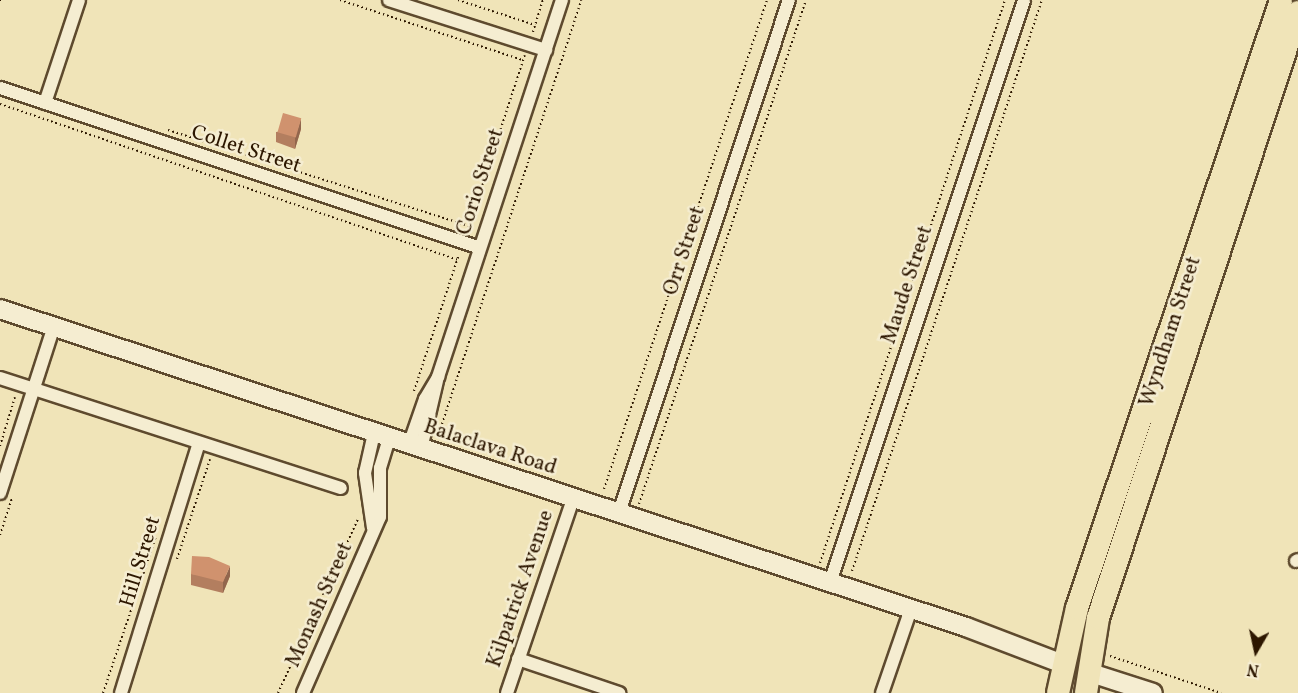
<!DOCTYPE html>
<html>
<head>
<meta charset="utf-8">
<style>
  body { margin:0 }
  #map { position:relative; width:1298px; height:693px; overflow:hidden; background:#f0e4b8; font-family:Vollkorn,serif }
  div>[style] { position:absolute }
  .path>* { height:2px; margin-top:-1px; transform-origin:0; background:repeating-linear-gradient(90deg,#2d1700 0 1.5px,transparent 0 4.5px) }
  .roads { filter:drop-shadow(2px 0 #5e4a2e) drop-shadow(-2px 0 #5e4a2e) drop-shadow(0 2px #5e4a2e) drop-shadow(0 -2px #5e4a2e) }
  .street>* { height:12px; margin:-6px; padding:0 6px; transform-origin:6px; border-radius:6px; background:#f5edd1 }
  .secondary>* { height:18px; margin:-9px; padding:0 9px; transform-origin:9px; border-radius:9px; background:#f5edd1 }
  .highway>* { height:22px; margin:-11px; padding:0 11px; transform-origin:11px; border-radius:11px; background:#f0e4b8 }
  .wall>* { inset:0; background:#b37e5f }
  .shaded-wall>* { inset:0; background:#92664d }
  .building>* { inset:0; background:#d0926e; transform-origin:0 0 }
  span { translate:-50% -50%; white-space:nowrap; text-align:center; line-height:1.15; -webkit-text-stroke:5px #f5edd1; paint-order:stroke }
  .street-label { font-size:21px; color:#2d1700 }
  .north { position:absolute; left:1226px; top:621px; width:60px; height:60px; -webkit-text-stroke:4px #f5edd1; paint-order:stroke; rotate:189deg; font-size:16px; font-weight:700; line-height:24px; text-align:center; color:#2d1700 }
  .north::after { content:''; display:block; margin:auto; width:21px; height:27px; background:#2d1700; clip-path:polygon(50% 0,100% 100%,50% 72%,0 100%) }
</style>
</head>
<body>
<div id="map">
  <div class="path">
    <div style="left:340px;top:0;width:193px;rotate:18.2deg"></div>
    <div style="left:458px;top:0;width:81px;rotate:18deg"></div>
    <div style="left:0;top:1px;width:1px;rotate:-90deg"></div>
    <div style="left:533px;top:32px;width:34px;rotate:-73deg"></div>
    <div style="left:0;top:104px;width:483px;rotate:18.8deg"></div>
    <div style="left:168px;top:130px;width:315px;rotate:17.7deg"></div>
    <div style="left:467px;top:232px;width:186px;rotate:-71.9deg"></div>
    <div style="left:414px;top:391px;width:144px;rotate:-71.8deg"></div>
    <div style="left:442px;top:424px;width:446px;rotate:-71.8deg"></div>
    <div style="left:0;top:446px;width:51px;rotate:-73deg"></div>
    <div style="left:604px;top:489px;width:515px;rotate:-71.57deg"></div>
    <div style="left:639px;top:504px;width:531px;rotate:-71.67deg"></div>
    <div style="left:0;top:535px;width:39px;rotate:-72deg"></div>
    <div style="left:177px;top:559px;width:105px;rotate:-71.7deg"></div>
    <div style="left:820px;top:563px;width:593px;rotate:-71.81deg"></div>
    <div style="left:852px;top:571px;width:602px;rotate:-71.6deg"></div>
    <div style="left:1110px;top:656px;width:117px;rotate:18.4deg"></div>
    <div style="left:103px;top:693px;width:166px;rotate:-71.3deg"></div>
    <div style="left:278px;top:693px;width:192px;rotate:-65.3deg"></div>
  </div>
  <div class="roads">
    <div class="street">
      <div style="left:389px;top:0;width:165px;rotate:17.7deg"></div>
      <div style="left:0;top:88px;width:506px;rotate:18.43deg"></div>
      <div style="left:45px;top:103px;width:108px;rotate:-71.7deg"></div>
      <div style="left:0;top:378px;width:358px;rotate:17.9deg"></div>
      <div style="left:409px;top:445px;width:49px;rotate:-70.8deg"></div>
      <div style="left:425px;top:399px;width:26px;rotate:-59deg"></div>
      <div style="left:438px;top:377px;width:397px;rotate:-71.8deg"></div>
      <div style="left:421px;top:449px;width:70px;rotate:-76.8deg"></div>
      <div style="left:0;top:493px;width:176px;rotate:-72.1deg"></div>
      <div style="left:619px;top:513px;width:540px;rotate:-71.67deg"></div>
      <div style="left:373px;top:528px;width:56px;rotate:-98.3deg"></div>
      <div style="left:365px;top:473px;width:41px;rotate:-77.3deg"></div>
      <div style="left:1296px;top:561px;width:2px;rotate:-27deg"></div>
      <div style="left:830px;top:583px;width:614px;rotate:-71.59deg"></div>
      <div style="left:518px;top:659px;width:107px;rotate:18.6deg"></div>
      <div style="left:121px;top:693px;width:262px;rotate:-72.7deg"></div>
      <div style="left:303px;top:693px;width:192px;rotate:-66.4deg"></div>
      <div style="left:380px;top:517px;width:49px;rotate:-90deg"></div>
      <div style="left:380px;top:468px;width:31px;rotate:-73deg"></div>
      <div style="left:507px;top:693px;width:205px;rotate:-71.2deg"></div>
      <div style="left:882px;top:693px;width:89px;rotate:-71deg"></div>
    </div>
    <div class="secondary">
      <div style="left:0;top:309px;width:1017px;rotate:18.22deg"></div>
      <div style="left:966px;top:627px;width:104px;rotate:20.9deg"></div>
      <div style="left:1088px;top:672px;width:68px;rotate:17.9deg"></div>
    </div>
    <div class="highway">
      <div style="left:1058px;top:693px;width:87px;rotate:-77.4deg"></div>
      <div style="left:1077px;top:608px;width:641px;rotate:-71.45deg"></div>
      <div style="left:1086px;top:693px;width:76px;rotate:-80.9deg"></div>
      <div style="left:1098px;top:618px;width:638px;rotate:-71.74deg"></div>
    </div>
  </div>
  <div class="wall">
    <div style="clip-path:polygon(301px 129px,295px 149px,276px 142px,276px 132px)"></div>
    <div style="clip-path:polygon(191px 574px,230px 576px,223px 593px,191px 585px)"></div>
  </div>
  <div class="shaded-wall">
    <div style="clip-path:polygon(301px 118px,301px 129px,295px 149px,295px 138px)"></div>
    <div style="clip-path:polygon(230px 566px,230px 576px,223px 593px,223px 582px)"></div>
  </div>
  <div class="building">
    <div style="left:283px;top:113px;width:19px;height:20px;rotate:16deg"></div>
    <div style="clip-path:polygon(192px 556px,209px 557px,230px 566px,223px 582px,191px 574px)"></div>
  </div>
  <div class="street-label">
    <span style="left:246px;top:150px;rotate:18deg">Collet Street</span>
    <span style="left:481px;top:182px;rotate:-72deg">Corio Street</span>
    <span style="left:685px;top:251px;rotate:-72deg">Orr Street</span>
    <span style="left:908px;top:285px;rotate:-72deg">Maude Street</span>
    <span style="left:1171px;top:332px;rotate:-72deg">Wyndham Street</span>
    <span style="left:490px;top:448px;rotate:18deg">Balaclava Road</span>
    <span style="left:141px;top:562px;rotate:-73deg">Hill Street</span>
    <span style="left:521px;top:589px;rotate:-71deg">Kilpatrick Avenue</span>
    <span style="left:320px;top:605px;rotate:-66deg">Monash Street</span>
  </div>
  <div class="north">N</div>
</div>
</body>
</html>
